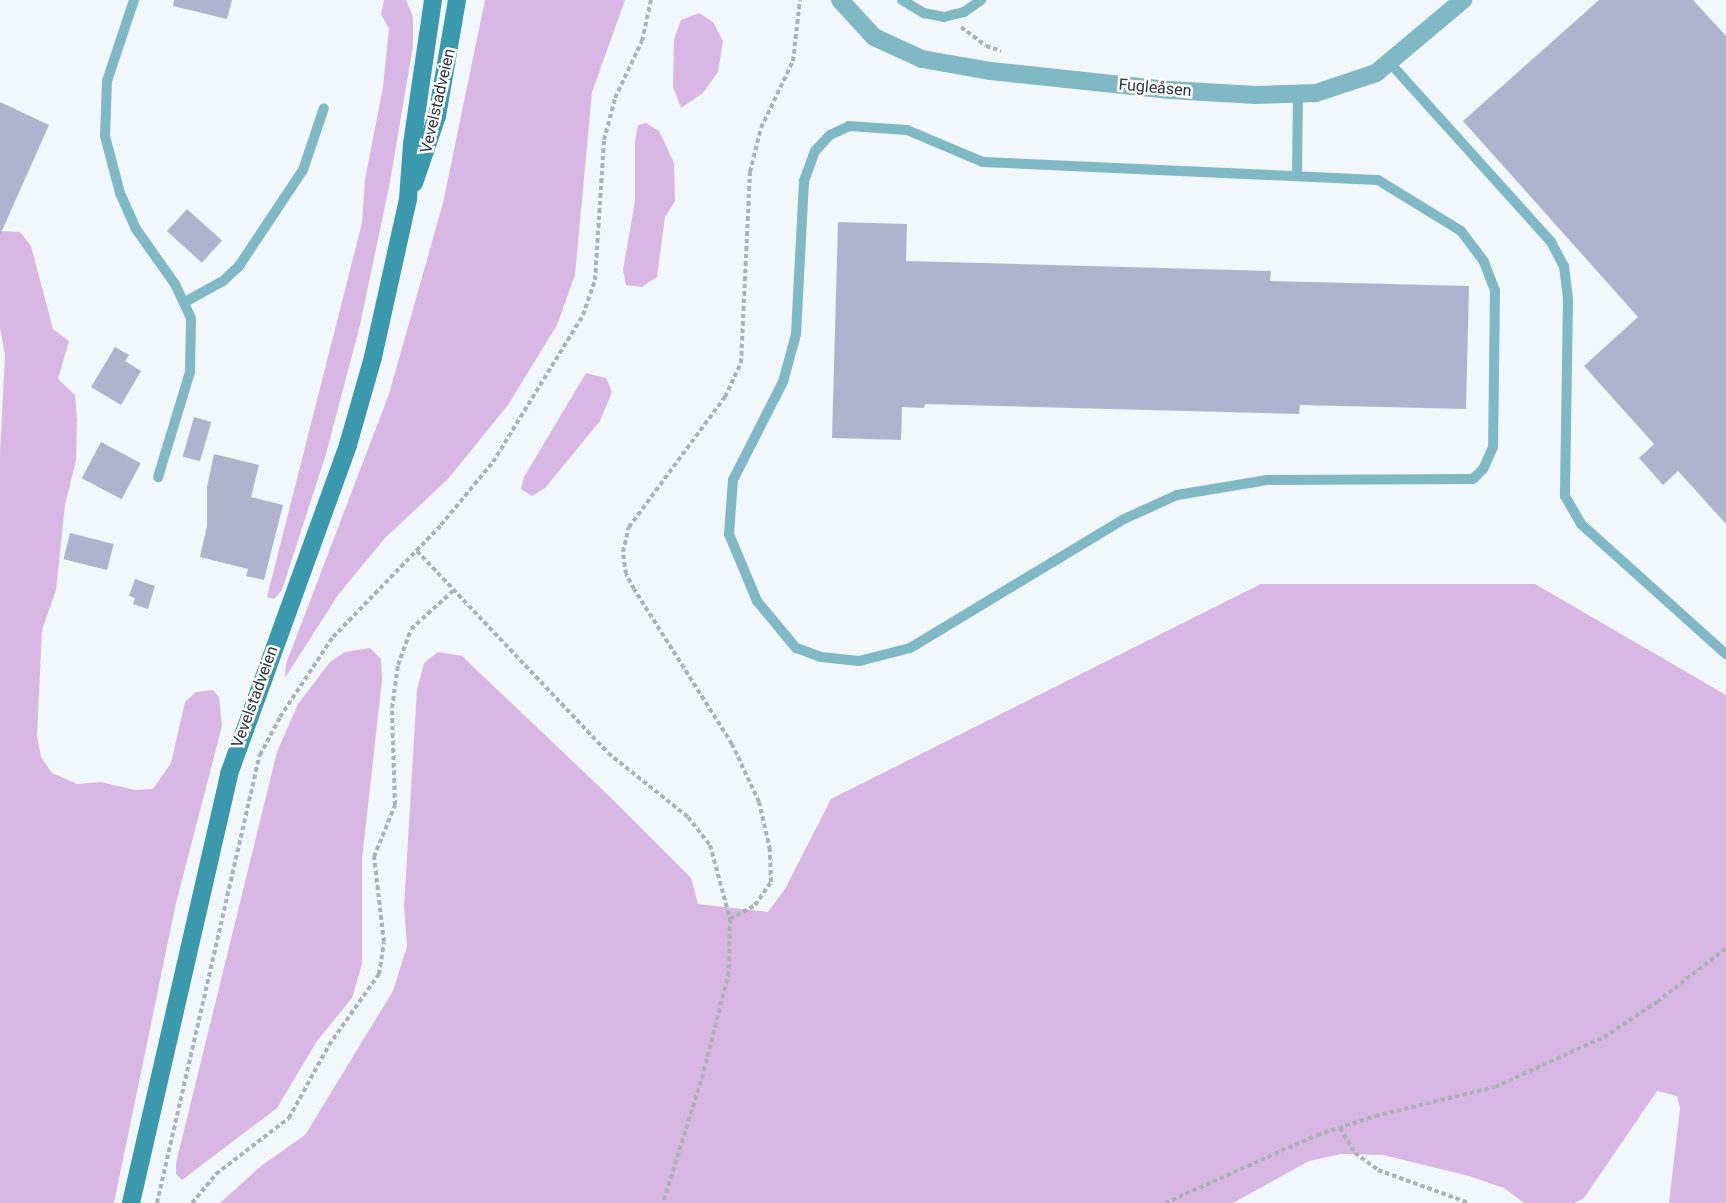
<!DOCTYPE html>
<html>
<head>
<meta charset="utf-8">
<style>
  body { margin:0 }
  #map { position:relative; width:1726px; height:1203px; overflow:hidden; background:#f2f7fb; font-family:Roboto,sans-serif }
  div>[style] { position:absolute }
  .forest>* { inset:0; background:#d9b7e4 }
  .building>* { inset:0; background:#b1b3ce; transform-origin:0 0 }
  .path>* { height:4px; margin-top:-2px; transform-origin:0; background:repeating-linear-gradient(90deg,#abb2b7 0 4.5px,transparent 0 7.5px) }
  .lane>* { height:10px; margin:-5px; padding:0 5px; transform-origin:5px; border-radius:5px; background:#81b8c5 }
  .street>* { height:18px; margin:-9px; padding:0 9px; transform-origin:9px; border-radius:9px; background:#81b8c5 }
  .secondary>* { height:18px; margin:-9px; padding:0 9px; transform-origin:9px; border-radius:9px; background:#3c98ac }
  span { translate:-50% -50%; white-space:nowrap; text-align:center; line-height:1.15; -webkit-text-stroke:5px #fff; paint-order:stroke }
  .street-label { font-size:16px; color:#2b343d }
</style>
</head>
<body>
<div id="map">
  <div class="forest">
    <div style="clip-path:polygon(384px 0,406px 0,413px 17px,413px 46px,390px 182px,360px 325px,326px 454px,282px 590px,274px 599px,267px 597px,362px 223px,365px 179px,383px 87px,389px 29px,381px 14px)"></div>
    <div style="clip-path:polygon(485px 0,625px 0,592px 92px,575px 275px,557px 325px,508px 405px,448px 479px,385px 538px,338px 595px,285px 678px,286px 664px,389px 394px,443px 203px)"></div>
    <div style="clip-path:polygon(699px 13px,713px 22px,723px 41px,718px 72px,703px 93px,681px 108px,673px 87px,674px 39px,681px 20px)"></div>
    <div style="clip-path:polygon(646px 123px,659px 131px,674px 163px,675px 201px,665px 217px,657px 277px,642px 287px,626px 285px,623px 270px,635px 201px,635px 141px,638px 125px)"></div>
    <div style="clip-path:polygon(0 231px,20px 232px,31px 246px,53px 329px,69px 341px,58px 379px,75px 395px,77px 419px,76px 460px,65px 505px,56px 590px,42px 630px,37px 736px,41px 757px,52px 773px,77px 784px,101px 782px,135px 790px,153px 789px,171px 763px,185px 702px,196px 692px,213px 690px,219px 697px,222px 726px,176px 903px,114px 1203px,0 1203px,0 453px,5px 355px,0 328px)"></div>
    <div style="clip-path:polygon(586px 373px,606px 378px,612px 392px,600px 421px,545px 488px,532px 496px,521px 489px,524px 477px)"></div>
    <div style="clip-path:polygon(1261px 584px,1535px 584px,1726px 695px,1726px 1203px,1669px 1203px,1680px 1108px,1677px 1096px,1657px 1091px,1584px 1198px,1574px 1203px,1524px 1203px,1504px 1188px,1469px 1176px,1383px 1155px,1341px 1154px,1309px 1161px,1233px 1203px,220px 1203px,261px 1166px,305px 1135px,393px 991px,407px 946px,404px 906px,417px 690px,424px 663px,438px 652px,462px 656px,606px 793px,691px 878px,698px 904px,768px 912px,785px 889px,831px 799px)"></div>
    <div style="clip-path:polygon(370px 648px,381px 659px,382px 680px,362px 859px,362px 964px,352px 998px,317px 1041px,277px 1108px,182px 1180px,176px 1174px,176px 1163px,277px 752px,298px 704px,330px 662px,345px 652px)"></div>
  </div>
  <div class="building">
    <div style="clip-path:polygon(174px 0,232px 0,227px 19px,173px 6px)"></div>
    <div style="clip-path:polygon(1599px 0,1693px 0,1726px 36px,1726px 524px,1678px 471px,1663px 485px,1639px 458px,1654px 444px,1584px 366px,1638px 317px,1463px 121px)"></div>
    <div style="clip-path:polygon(0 102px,49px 125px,0 235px)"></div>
    <div style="left:187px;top:209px;width:47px;height:30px;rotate:42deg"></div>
    <div style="clip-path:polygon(838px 222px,907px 224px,906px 261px,1271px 271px,1270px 281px,1469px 286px,1466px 409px,1300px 405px,1299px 414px,925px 404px,924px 408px,902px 407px,901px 440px,832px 438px)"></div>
    <div style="clip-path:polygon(115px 347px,129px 355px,125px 361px,141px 371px,121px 405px,91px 387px)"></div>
    <div style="left:194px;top:417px;width:18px;height:41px;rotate:16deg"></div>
    <div style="left:101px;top:442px;width:45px;height:41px;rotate:28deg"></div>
    <div style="clip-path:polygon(214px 454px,259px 465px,251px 497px,283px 505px,264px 580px,246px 576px,248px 569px,200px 557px,207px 526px,207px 487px)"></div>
    <div style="left:70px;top:533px;width:45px;height:27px;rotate:14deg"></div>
    <div style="clip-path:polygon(135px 579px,155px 586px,148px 609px,133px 604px,135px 598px,129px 596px)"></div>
  </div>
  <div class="path">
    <div style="left:961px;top:27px;width:31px;rotate:37deg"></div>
    <div style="left:986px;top:46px;width:16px;rotate:18deg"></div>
    <div style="left:417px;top:551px;width:278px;rotate:46.6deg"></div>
    <div style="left:608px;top:753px;width:102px;rotate:38.7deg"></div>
    <div style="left:688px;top:817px;width:36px;rotate:52deg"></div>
    <div style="left:710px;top:845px;width:77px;rotate:74.9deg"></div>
    <div style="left:730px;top:919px;width:53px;rotate:91.1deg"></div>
    <div style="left:729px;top:972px;width:105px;rotate:104.3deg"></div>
    <div style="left:703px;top:1074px;width:135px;rotate:107.2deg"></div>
    <div style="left:730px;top:919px;width:29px;rotate:-29deg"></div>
    <div style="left:755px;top:905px;width:28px;rotate:-55deg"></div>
    <div style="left:771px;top:882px;width:32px;rotate:-92deg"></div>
    <div style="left:770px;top:850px;width:49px;rotate:-102.9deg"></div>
    <div style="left:759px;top:802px;width:64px;rotate:-115deg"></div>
    <div style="left:732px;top:744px;width:183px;rotate:-122.3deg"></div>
    <div style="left:634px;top:589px;width:17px;rotate:-118deg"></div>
    <div style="left:626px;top:574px;width:22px;rotate:-98deg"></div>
    <div style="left:623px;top:552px;width:26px;rotate:-77deg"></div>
    <div style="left:629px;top:527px;width:162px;rotate:-53.6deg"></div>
    <div style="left:725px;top:397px;width:38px;rotate:-65deg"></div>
    <div style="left:741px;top:363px;width:191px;rotate:-87.3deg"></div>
    <div style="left:750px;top:172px;width:45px;rotate:-76deg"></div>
    <div style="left:761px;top:128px;width:74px;rotate:-64.5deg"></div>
    <div style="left:793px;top:61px;width:61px;rotate:-83.5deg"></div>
    <div style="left:1340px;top:1128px;width:29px;rotate:59deg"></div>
    <div style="left:1355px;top:1153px;width:29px;rotate:36deg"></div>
    <div style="left:1378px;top:1170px;width:97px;rotate:19.9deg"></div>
    <div style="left:157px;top:1203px;width:460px;rotate:-77.1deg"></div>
    <div style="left:260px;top:755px;width:43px;rotate:-62.2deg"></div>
    <div style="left:280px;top:717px;width:96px;rotate:-56.5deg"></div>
    <div style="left:333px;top:637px;width:156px;rotate:-46deg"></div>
    <div style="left:441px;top:525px;width:82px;rotate:-50.5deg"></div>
    <div style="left:493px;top:462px;width:172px;rotate:-58.5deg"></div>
    <div style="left:583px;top:315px;width:37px;rotate:-71deg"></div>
    <div style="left:595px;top:280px;width:140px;rotate:-86.3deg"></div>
    <div style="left:604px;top:140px;width:43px;rotate:-75.3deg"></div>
    <div style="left:615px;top:98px;width:63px;rotate:-64.7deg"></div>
    <div style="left:642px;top:41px;width:42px;rotate:-77.6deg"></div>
    <div style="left:192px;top:1203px;width:38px;rotate:-50deg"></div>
    <div style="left:216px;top:1174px;width:92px;rotate:-37.5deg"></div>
    <div style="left:289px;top:1118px;width:83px;rotate:-61.3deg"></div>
    <div style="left:329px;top:1045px;width:87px;rotate:-54.8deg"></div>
    <div style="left:379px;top:974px;width:32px;rotate:-81deg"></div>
    <div style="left:384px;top:942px;width:86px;rotate:-96.7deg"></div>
    <div style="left:374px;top:857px;width:56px;rotate:-68deg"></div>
    <div style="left:395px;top:805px;width:97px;rotate:-91.8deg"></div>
    <div style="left:392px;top:708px;width:43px;rotate:-82.1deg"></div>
    <div style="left:398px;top:665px;width:38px;rotate:-70deg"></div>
    <div style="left:411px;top:629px;width:58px;rotate:-42.2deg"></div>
    <div style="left:1165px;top:1203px;width:167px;rotate:-24.1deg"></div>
    <div style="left:1317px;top:1135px;width:61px;rotate:-18.1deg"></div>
    <div style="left:1375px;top:1116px;width:123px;rotate:-13.6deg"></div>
    <div style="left:1495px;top:1087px;width:120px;rotate:-24.6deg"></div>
    <div style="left:1604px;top:1037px;width:64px;rotate:-33.4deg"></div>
    <div style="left:1657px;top:1002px;width:88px;rotate:-38deg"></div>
  </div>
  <div class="lane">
    <div style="left:134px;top:0;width:85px;rotate:108.4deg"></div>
    <div style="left:107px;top:81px;width:55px;rotate:92.1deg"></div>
    <div style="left:105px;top:136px;width:59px;rotate:75.3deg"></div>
    <div style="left:120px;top:193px;width:39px;rotate:66deg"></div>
    <div style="left:136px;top:229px;width:67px;rotate:54.7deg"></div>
    <div style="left:175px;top:284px;width:38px;rotate:65deg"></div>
    <div style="left:191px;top:319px;width:53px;rotate:91.1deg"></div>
    <div style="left:190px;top:372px;width:110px;rotate:106.9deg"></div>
    <div style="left:902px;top:0;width:26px;rotate:31deg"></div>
    <div style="left:924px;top:13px;width:20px;rotate:11deg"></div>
    <div style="left:944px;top:17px;width:21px;rotate:-14deg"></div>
    <div style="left:964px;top:12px;width:21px;rotate:-35deg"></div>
    <div style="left:1390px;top:63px;width:241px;rotate:48deg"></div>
    <div style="left:1551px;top:242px;width:27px;rotate:62deg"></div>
    <div style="left:1564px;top:266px;width:34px;rotate:83deg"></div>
    <div style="left:1568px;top:300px;width:196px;rotate:90.9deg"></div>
    <div style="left:1565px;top:496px;width:32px;rotate:60deg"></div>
    <div style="left:1581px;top:524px;width:195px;rotate:41.9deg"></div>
    <div style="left:849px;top:126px;width:58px;rotate:3.9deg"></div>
    <div style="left:907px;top:130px;width:82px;rotate:22.8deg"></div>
    <div style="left:983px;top:162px;width:395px;rotate:2.6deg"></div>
    <div style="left:1378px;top:180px;width:97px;rotate:31.6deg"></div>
    <div style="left:1461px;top:231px;width:39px;rotate:53deg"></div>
    <div style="left:1484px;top:262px;width:30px;rotate:69deg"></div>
    <div style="left:1495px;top:290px;width:157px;rotate:90.7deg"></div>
    <div style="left:1493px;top:447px;width:24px;rotate:114deg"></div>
    <div style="left:1483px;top:469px;width:14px;rotate:135deg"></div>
    <div style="left:1473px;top:479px;width:206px;rotate:179.7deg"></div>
    <div style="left:1267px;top:480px;width:91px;rotate:170.5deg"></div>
    <div style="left:1177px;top:495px;width:58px;rotate:155.6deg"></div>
    <div style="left:1124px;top:519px;width:250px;rotate:148.9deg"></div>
    <div style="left:910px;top:648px;width:53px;rotate:165.7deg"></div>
    <div style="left:859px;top:661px;width:38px;rotate:-174deg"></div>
    <div style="left:821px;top:657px;width:27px;rotate:-160deg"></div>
    <div style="left:796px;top:648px;width:61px;rotate:-129.7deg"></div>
    <div style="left:757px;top:601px;width:73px;rotate:-112.7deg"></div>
    <div style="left:729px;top:534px;width:54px;rotate:-85.8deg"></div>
    <div style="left:733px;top:480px;width:110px;rotate:-63deg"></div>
    <div style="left:783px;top:382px;width:50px;rotate:-74.8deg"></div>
    <div style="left:796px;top:334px;width:153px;rotate:-87deg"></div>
    <div style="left:804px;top:181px;width:32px;rotate:-70deg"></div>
    <div style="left:815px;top:151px;width:22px;rotate:-47deg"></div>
    <div style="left:830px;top:135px;width:21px;rotate:-25deg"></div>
    <div style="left:1297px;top:174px;width:80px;rotate:-89.3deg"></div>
    <div style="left:185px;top:302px;width:43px;rotate:-28.9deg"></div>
    <div style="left:223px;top:281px;width:22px;rotate:-43deg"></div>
    <div style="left:239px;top:266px;width:115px;rotate:-56.3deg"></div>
    <div style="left:303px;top:170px;width:65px;rotate:-71.3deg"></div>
  </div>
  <div class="street">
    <div style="left:840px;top:0;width:50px;rotate:47.4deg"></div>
    <div style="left:874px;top:37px;width:53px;rotate:24.6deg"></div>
    <div style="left:922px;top:59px;width:70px;rotate:9.9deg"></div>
    <div style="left:991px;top:71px;width:180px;rotate:6.1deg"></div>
    <div style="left:1170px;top:90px;width:86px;rotate:3.3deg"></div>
    <div style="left:1256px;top:95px;width:60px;rotate:-1.9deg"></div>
    <div style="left:1316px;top:93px;width:63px;rotate:-18.4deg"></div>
    <div style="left:1376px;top:73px;width:114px;rotate:-40deg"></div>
  </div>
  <div class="secondary">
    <div style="left:414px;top:183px;width:71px;rotate:-71.1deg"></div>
    <div style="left:437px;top:116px;width:118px;rotate:-80.2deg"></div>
    <div style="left:131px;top:1203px;width:440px;rotate:-77.1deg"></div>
    <div style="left:229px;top:774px;width:350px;rotate:-70.1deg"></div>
    <div style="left:348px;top:445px;width:91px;rotate:-74.1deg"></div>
    <div style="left:373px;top:357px;width:162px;rotate:-77.5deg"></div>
    <div style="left:408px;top:199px;width:55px;rotate:-85.8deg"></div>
    <div style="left:412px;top:144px;width:146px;rotate:-81.7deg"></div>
  </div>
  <div class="street-label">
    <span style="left:1155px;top:88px;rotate:5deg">Fugleåsen</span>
    <span style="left:438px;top:101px;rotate:-77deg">Vevelstadveien</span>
    <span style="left:255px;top:697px;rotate:-70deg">Vevelstadveien</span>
  </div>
</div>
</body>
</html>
